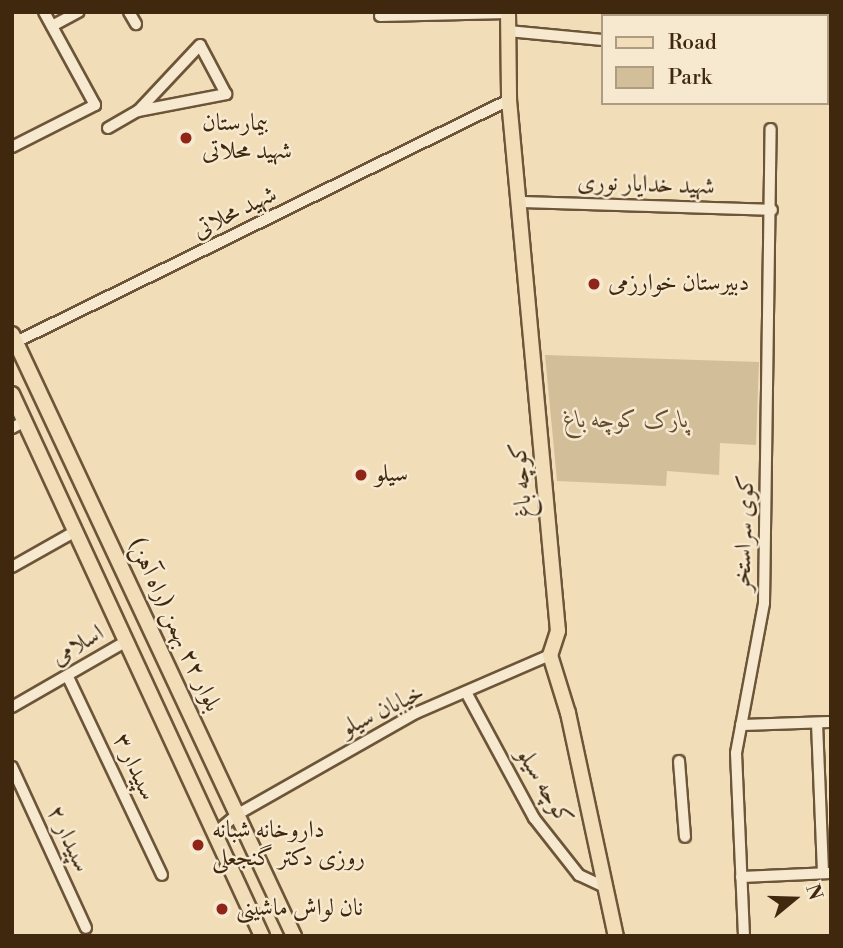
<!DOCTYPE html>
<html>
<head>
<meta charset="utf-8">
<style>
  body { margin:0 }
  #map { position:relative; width:843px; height:948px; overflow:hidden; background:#f1ddb7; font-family:"Libre Bodoni",Amiri,serif }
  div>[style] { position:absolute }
  .green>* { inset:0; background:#d3be9a }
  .roads { filter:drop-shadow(2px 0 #6c5538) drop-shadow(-2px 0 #6c5538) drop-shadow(0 2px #6c5538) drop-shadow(0 -2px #6c5538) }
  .minor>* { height:10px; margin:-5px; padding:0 5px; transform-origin:5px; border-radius:5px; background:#f6e9d0 }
  .major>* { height:14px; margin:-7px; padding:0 7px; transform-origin:7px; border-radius:7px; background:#f1ddb7 }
  .dots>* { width:19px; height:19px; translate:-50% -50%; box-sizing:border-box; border:4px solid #f6e9d0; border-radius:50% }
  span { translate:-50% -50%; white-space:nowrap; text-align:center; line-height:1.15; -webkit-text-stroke:5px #f6e9d0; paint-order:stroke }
  .poi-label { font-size:24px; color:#3f280e }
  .left { translate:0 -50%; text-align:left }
  .street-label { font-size:24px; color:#3f280e }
  .park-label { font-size:24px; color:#644e31; font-style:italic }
  .frame { position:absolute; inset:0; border:14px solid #3f280e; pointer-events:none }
  .legend { position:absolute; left:601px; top:14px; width:228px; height:91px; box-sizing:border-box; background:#f6e9d0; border:2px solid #ad9c82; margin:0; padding:9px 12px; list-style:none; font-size:21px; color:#3f280e }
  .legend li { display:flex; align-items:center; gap:14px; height:35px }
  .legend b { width:35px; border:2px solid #ad9c82 }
  .north { position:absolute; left:759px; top:864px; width:70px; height:70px; -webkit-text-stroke:5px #f6e9d0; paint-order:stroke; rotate:71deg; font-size:19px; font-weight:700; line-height:28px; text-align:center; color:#3f280e }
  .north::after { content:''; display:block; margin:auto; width:24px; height:32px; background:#3f280e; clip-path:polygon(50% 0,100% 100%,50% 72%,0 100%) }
</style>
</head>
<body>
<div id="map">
  <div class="green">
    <div style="clip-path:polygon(545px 355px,759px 362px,756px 445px,720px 443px,719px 475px,667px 471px,666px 486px,557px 481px)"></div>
  </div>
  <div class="roads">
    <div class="minor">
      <div style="left:129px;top:12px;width:14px;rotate:60deg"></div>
      <div style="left:725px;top:12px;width:4px;rotate:76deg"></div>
      <div style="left:819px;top:12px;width:4px;rotate:76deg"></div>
      <div style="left:380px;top:16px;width:128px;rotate:-1.3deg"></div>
      <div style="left:52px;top:26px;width:30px;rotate:-28deg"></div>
      <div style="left:508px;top:31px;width:95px;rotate:5.4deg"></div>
      <div style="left:827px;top:48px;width:16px;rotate:75deg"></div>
      <div style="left:108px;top:128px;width:34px;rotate:-30deg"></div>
      <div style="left:138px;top:111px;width:90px;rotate:-10.9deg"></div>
      <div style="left:226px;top:94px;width:55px;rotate:-118deg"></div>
      <div style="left:200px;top:45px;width:91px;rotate:133.2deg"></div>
      <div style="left:12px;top:147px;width:93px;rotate:-26.8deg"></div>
      <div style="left:95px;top:105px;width:106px;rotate:-118.7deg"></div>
      <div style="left:519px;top:202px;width:253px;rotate:1.8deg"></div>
      <div style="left:16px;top:342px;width:549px;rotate:-26.15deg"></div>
      <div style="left:12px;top:428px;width:15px;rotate:-28deg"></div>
      <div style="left:12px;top:567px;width:73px;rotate:-29.4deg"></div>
      <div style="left:68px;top:677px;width:219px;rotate:64.6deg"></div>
      <div style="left:467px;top:694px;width:141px;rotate:61.6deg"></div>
      <div style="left:534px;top:818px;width:73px;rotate:51.7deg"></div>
      <div style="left:579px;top:875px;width:26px;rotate:25deg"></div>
      <div style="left:12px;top:707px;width:133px;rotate:-29.9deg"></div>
      <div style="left:817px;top:723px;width:150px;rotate:87.7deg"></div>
      <div style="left:741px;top:725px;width:90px;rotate:-1.9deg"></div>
      <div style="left:679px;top:761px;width:76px;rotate:85.5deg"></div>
      <div style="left:12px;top:767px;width:177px;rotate:65.3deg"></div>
      <div style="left:215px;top:833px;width:30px;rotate:-40deg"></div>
      <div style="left:238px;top:814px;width:205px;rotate:-29.6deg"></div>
      <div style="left:416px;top:713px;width:146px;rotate:-23.4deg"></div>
      <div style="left:741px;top:877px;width:90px;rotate:-2.5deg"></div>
      <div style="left:744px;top:936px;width:183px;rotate:-92.5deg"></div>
      <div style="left:736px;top:753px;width:153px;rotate:-79.4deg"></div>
      <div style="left:764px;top:603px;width:474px;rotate:-89.2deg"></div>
    </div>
    <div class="major">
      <div style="left:508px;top:12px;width:88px;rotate:89.3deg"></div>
      <div style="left:509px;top:100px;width:533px;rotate:84.73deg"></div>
      <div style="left:558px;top:631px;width:25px;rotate:108deg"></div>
      <div style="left:550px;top:655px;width:61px;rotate:72.8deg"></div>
      <div style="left:568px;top:713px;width:228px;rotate:77.9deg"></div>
      <div style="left:12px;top:334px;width:665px;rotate:64.9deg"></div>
      <div style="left:12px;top:394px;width:597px;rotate:65.24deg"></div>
    </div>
  </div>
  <div class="dots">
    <div style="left:186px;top:138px;background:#8f2418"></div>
    <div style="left:594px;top:284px;background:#8f2418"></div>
    <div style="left:361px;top:475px;background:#8f2418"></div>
    <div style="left:198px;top:845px;background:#8f2418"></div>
    <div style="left:222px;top:909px;background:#8f2418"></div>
  </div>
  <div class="poi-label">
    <span class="left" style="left:202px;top:138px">بیمارستان<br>شهید محلاتی</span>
    <span class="left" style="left:608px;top:284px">دبیرستان خوارزمی</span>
    <span class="left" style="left:375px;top:475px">سیلو</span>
    <span class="left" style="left:212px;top:845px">داروخانه شبانه<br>روزی دکتر گنجعلی</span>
    <span class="left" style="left:236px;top:909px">نان لواش ماشینی</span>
  </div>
  <div class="street-label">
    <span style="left:646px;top:185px;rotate:2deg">شهید خدایار نوری</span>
    <span style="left:235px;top:213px;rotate:-26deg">شهید محلاتی</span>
    <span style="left:522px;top:480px;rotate:-95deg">کوچه باغ</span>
    <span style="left:745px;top:533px;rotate:-88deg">کوی سراستخر</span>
    <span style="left:174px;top:625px;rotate:65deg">بلوار ۲۲ بهمن (راه آهن)</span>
    <span style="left:78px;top:646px;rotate:-31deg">اسلامی</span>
    <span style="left:383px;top:711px;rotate:-26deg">خیابان سیلو</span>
    <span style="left:134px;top:767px;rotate:65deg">سپیدار ۳</span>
    <span style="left:544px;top:787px;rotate:59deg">کوچه سیلو</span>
    <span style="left:68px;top:839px;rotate:65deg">سپیدار ۲</span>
  </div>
  <div class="park-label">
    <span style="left:626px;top:421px">پارک کوچه باغ</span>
  </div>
  <div class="frame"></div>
  <ul class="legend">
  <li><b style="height:9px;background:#f1ddb7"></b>Road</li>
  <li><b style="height:19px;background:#d3be9a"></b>Park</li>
  </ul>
  <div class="north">N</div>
</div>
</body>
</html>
